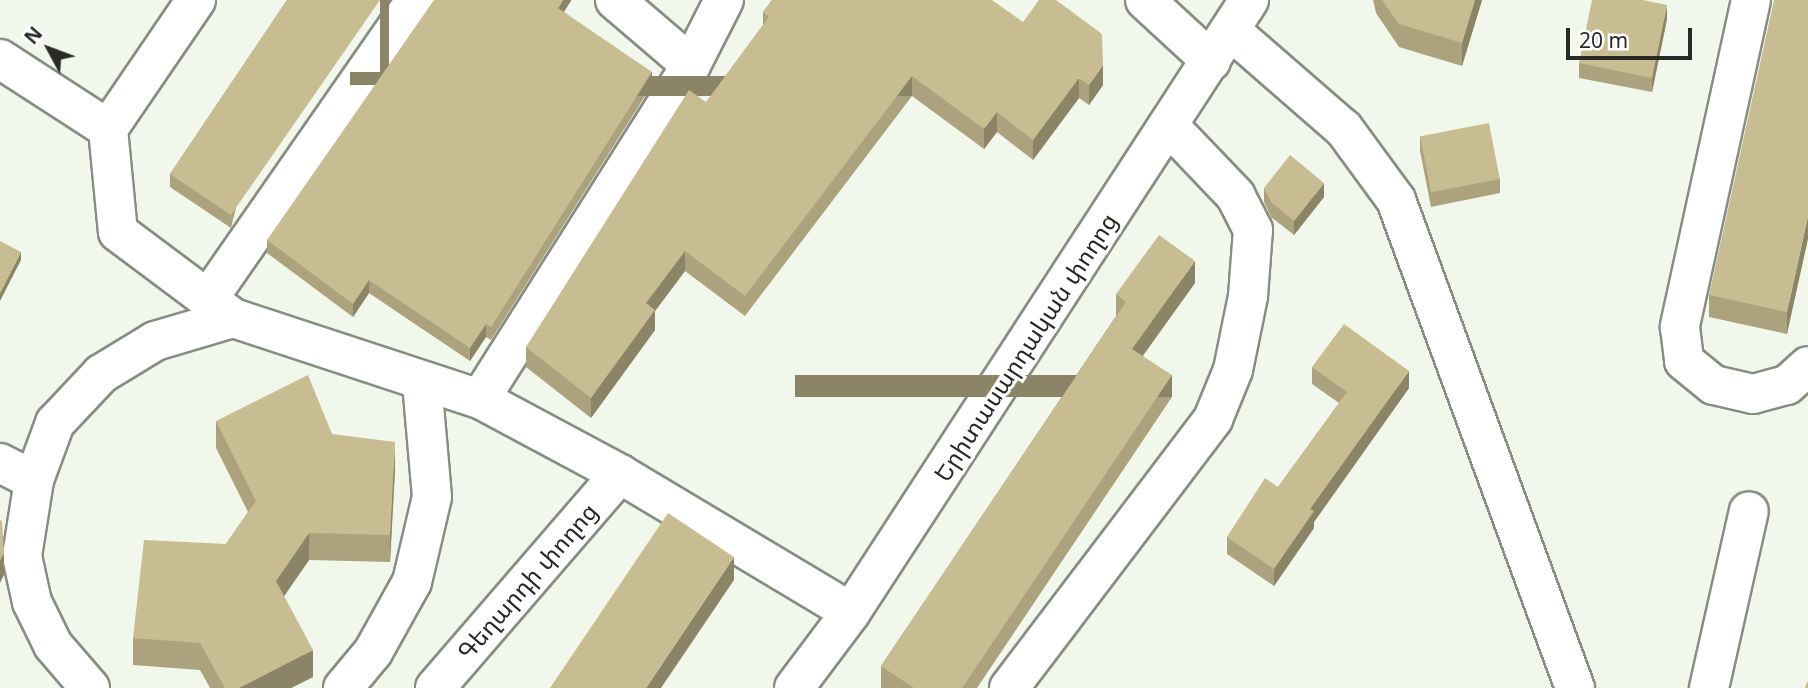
<!DOCTYPE html>
<html>
<head>
<meta charset="utf-8">
<style>
  body { margin:0 }
  #map { position:relative; width:1808px; height:688px; overflow:hidden; background:#f1f7eb; font-family:"Noto Sans","Noto Sans Armenian",sans-serif }
  div>[style] { position:absolute }
  .roads { filter:drop-shadow(2px 0 #878d82) drop-shadow(-2px 0 #878d82) drop-shadow(0 2px #878d82) drop-shadow(0 -2px #878d82) }
  .minor>* { height:38px; margin:-19px; padding:0 19px; transform-origin:19px; border-radius:19px; background:#fff }
  .wall>* { inset:0; background:#aca37e }
  .shaded-wall>* { inset:0; background:#8c8466; transform-origin:0 0 }
  .building>* { inset:0; background:#c8bd92; transform-origin:0 0 }
  span { translate:-50% -50%; white-space:nowrap; text-align:center; line-height:1.15; -webkit-text-stroke:6px #fff; paint-order:stroke }
  .street-label { font-size:24px; color:#282a26 }
  .north { position:absolute; left:14px; top:14px; width:70px; height:70px; -webkit-text-stroke:5px #fff; paint-order:stroke; rotate:311deg; font-size:19px; font-weight:700; line-height:28px; text-align:center; color:#282a26 }
  .north::after { content:''; display:block; margin:auto; width:24px; height:32px; background:#282a26; clip-path:polygon(50% 0,100% 100%,50% 72%,0 100%) }
  .scale { position:absolute; left:1566px; top:28px; width:126px; height:32px; box-sizing:border-box; border:4px solid #282a26; border-top:0; padding-left:9px; font-size:21px; line-height:24px; white-space:nowrap; color:#282a26; -webkit-text-stroke:5px #fff; paint-order:stroke }
</style>
</head>
<body>
<div id="map">
  <div class="roads">
    <div class="minor">
      <div style="left:196px;top:0;width:156px;rotate:124.3deg"></div>
      <div style="left:108px;top:129px;width:103px;rotate:84.5deg"></div>
      <div style="left:118px;top:232px;width:144px;rotate:36.8deg"></div>
      <div style="left:233px;top:318px;width:260px;rotate:18.2deg"></div>
      <div style="left:480px;top:399px;width:159px;rotate:28.2deg"></div>
      <div style="left:620px;top:474px;width:269px;rotate:30.9deg"></div>
      <div style="left:615px;top:0;width:100px;rotate:40.5deg"></div>
      <div style="left:1145px;top:0;width:90px;rotate:42.7deg"></div>
      <div style="left:1751px;top:0;width:335px;rotate:102.3deg"></div>
      <div style="left:1680px;top:327px;width:34px;rotate:83deg"></div>
      <div style="left:1684px;top:361px;width:38px;rotate:39deg"></div>
      <div style="left:1714px;top:385px;width:40px;rotate:13deg"></div>
      <div style="left:1753px;top:394px;width:35px;rotate:-15deg"></div>
      <div style="left:1787px;top:385px;width:28px;rotate:-42deg"></div>
      <div style="left:1230px;top:30px;width:151px;rotate:41deg"></div>
      <div style="left:1344px;top:129px;width:88px;rotate:53.8deg"></div>
      <div style="left:1396px;top:200px;width:520px;rotate:69.86deg"></div>
      <div style="left:0;top:59px;width:129px;rotate:32.9deg"></div>
      <div style="left:208px;top:299px;width:364px;rotate:-55.2deg"></div>
      <div style="left:480px;top:399px;width:395px;rotate:-57.7deg"></div>
      <div style="left:691px;top:65px;width:73px;rotate:-63.1deg"></div>
      <div style="left:0;top:463px;width:38px;rotate:27deg"></div>
      <div style="left:90px;top:688px;width:57px;rotate:-130.7deg"></div>
      <div style="left:53px;top:645px;width:48px;rotate:-116deg"></div>
      <div style="left:32px;top:602px;width:47px;rotate:-102.3deg"></div>
      <div style="left:22px;top:556px;width:77px;rotate:-81deg"></div>
      <div style="left:34px;top:480px;width:61px;rotate:-69.8deg"></div>
      <div style="left:55px;top:423px;width:67px;rotate:-46.8deg"></div>
      <div style="left:101px;top:374px;width:63px;rotate:-31.4deg"></div>
      <div style="left:155px;top:341px;width:81px;rotate:-16.4deg"></div>
      <div style="left:343px;top:688px;width:47px;rotate:-50.2deg"></div>
      <div style="left:373px;top:652px;width:80px;rotate:-60.9deg"></div>
      <div style="left:412px;top:582px;width:87px;rotate:-76.8deg"></div>
      <div style="left:432px;top:497px;width:114px;rotate:-95deg"></div>
      <div style="left:435px;top:688px;width:283px;rotate:-49.2deg"></div>
      <div style="left:794px;top:688px;width:95px;rotate:-53.1deg"></div>
      <div style="left:851px;top:612px;width:730px;rotate:-56.96deg"></div>
      <div style="left:1009px;top:688px;width:338px;rotate:-52.8deg"></div>
      <div style="left:1213px;top:419px;width:53px;rotate:-67.8deg"></div>
      <div style="left:1233px;top:370px;width:76px;rotate:-78.5deg"></div>
      <div style="left:1248px;top:296px;width:66px;rotate:-85.7deg"></div>
      <div style="left:1253px;top:230px;width:38px;rotate:-117deg"></div>
      <div style="left:1236px;top:196px;width:95px;rotate:-133.7deg"></div>
      <div style="left:1709px;top:688px;width:181px;rotate:-77.3deg"></div>
    </div>
  </div>
  <div class="wall">
    <div style="clip-path:polygon(287px 0,231px 228px,170px 187px,170px 174px)"></div>
    <div style="clip-path:polygon(571px 0,564px 12px,652px 85px,491px 340px,486px 337px,470px 361px,369px 293px,353px 317px,267px 253px,267px 240px)"></div>
    <div style="clip-path:polygon(772px 0,1103px 85px,1089px 105px,1079px 98px,1033px 160px,997px 132px,984px 149px,912px 96px,745px 316px,685px 271px,655px 311px,655px 330px,591px 418px,526px 367px,526px 347px,763px 25px,763px 12px)"></div>
    <div style="clip-path:polygon(1373px 0,1482px 0,1462px 66px,1399px 47px,1376px 13px)"></div>
    <div style="clip-path:polygon(1808px 0,1787px 334px,1709px 317px,1709px 295px)"></div>
    <div style="clip-path:polygon(1667px 19px,1652px 92px,1579px 78px,1579px 63px)"></div>
    <div style="clip-path:polygon(1420px 136px,1500px 179px,1500px 193px,1431px 207px,1420px 151px)"></div>
    <div style="clip-path:polygon(1264px 188px,1324px 197px,1294px 235px,1271px 217px,1264px 202px)"></div>
    <div style="clip-path:polygon(1195px 283px,1143px 356px,1172px 397px,977px 688px,881px 688px,881px 666px,1116px 316px,1116px 294px)"></div>
    <div style="clip-path:polygon(1312px 367px,1409px 388px,1314px 522px,1314px 528px,1274px 586px,1227px 554px,1227px 537px,1278px 487px,1339px 403px,1312px 384px)"></div>
    <div style="clip-path:polygon(216px 421px,332px 434px,395px 469px,390px 562px,309px 560px,284px 596px,313px 677px,291px 688px,210px 688px,200px 670px,133px 665px,133px 638px,226px 544px,248px 512px,216px 448px)"></div>
  </div>
  <div class="shaded-wall">
    <div style="left:380px;top:0;width:9px;height:262px"></div>
    <div style="clip-path:polygon(563px 0,571px 0,571px 1px,558px 20px,558px 8px)"></div>
    <div style="clip-path:polygon(1475px 0,1482px 0,1462px 66px,1462px 43px)"></div>
    <div style="clip-path:polygon(1667px 5px,1667px 19px,1652px 92px,1652px 78px)"></div>
    <div style="clip-path:polygon(1103px 65px,1103px 85px,1089px 105px,1089px 85px)"></div>
    <div style="left:652px;top:72px;width:13px;height:302px;rotate:90deg"></div>
    <div style="left:912px;top:76px;width:20px;height:276px;rotate:90deg"></div>
    <div style="clip-path:polygon(1079px 78px,1079px 98px,1033px 160px,1033px 140px)"></div>
    <div style="clip-path:polygon(997px 112px,997px 132px,984px 149px,984px 129px)"></div>
    <div style="clip-path:polygon(1324px 183px,1324px 197px,1294px 235px,1294px 221px)"></div>
    <div style="clip-path:polygon(1808px 216px,1808px 239px,1787px 334px,1787px 312px)"></div>
    <div style="clip-path:polygon(685px 251px,685px 271px,655px 311px,655px 330px,591px 418px,591px 398px,646px 303px)"></div>
    <div style="clip-path:polygon(21px 252px,21px 260px,0 301px,0 293px)"></div>
    <div style="clip-path:polygon(1195px 261px,1195px 283px,1132px 370px,1132px 349px)"></div>
    <div style="clip-path:polygon(369px 280px,369px 293px,353px 317px,353px 304px)"></div>
    <div style="clip-path:polygon(486px 324px,486px 337px,470px 361px,470px 348px)"></div>
    <div style="clip-path:polygon(1409px 371px,1409px 388px,1314px 522px,1314px 528px,1274px 586px,1274px 569px,1310px 509px)"></div>
    <div style="left:1172px;top:375px;width:22px;height:377px;rotate:90deg"></div>
    <div style="clip-path:polygon(395px 442px,395px 469px,390px 562px,390px 535px)"></div>
    <div style="clip-path:polygon(309px 533px,309px 560px,276px 608px,276px 581px)"></div>
    <div style="clip-path:polygon(4px 553px,4px 575px,0 583px,0 560px)"></div>
    <div style="clip-path:polygon(734px 557px,734px 580px,661px 688px,646px 688px)"></div>
    <div style="clip-path:polygon(313px 650px,313px 677px,291px 688px,239px 688px)"></div>
  </div>
  <div class="building">
    <div style="clip-path:polygon(287px 0,380px 0,231px 215px,170px 174px)"></div>
    <div style="clip-path:polygon(434px 0,563px 0,558px 8px,652px 72px,491px 327px,486px 324px,470px 348px,369px 280px,353px 304px,267px 240px)"></div>
    <div style="clip-path:polygon(772px 0,992px 0,1023px 22px,1039px 0,1056px 0,1102px 34px,1103px 65px,1089px 85px,1079px 78px,1033px 140px,997px 112px,984px 129px,912px 76px,745px 296px,685px 251px,646px 303px,655px 310px,591px 398px,526px 347px,689px 90px,706px 102px,769px 17px,763px 12px)"></div>
    <div style="clip-path:polygon(1382px 0,1475px 0,1462px 43px,1399px 24px)"></div>
    <div style="clip-path:polygon(1592px 0,1643px 0,1667px 5px,1652px 78px,1579px 63px)"></div>
    <div style="clip-path:polygon(1774px 0,1808px 0,1808px 216px,1787px 312px,1709px 295px)"></div>
    <div style="left:1489px;top:123px;width:57px;height:70px;rotate:79deg"></div>
    <div style="clip-path:polygon(1290px 155px,1324px 183px,1294px 221px,1271px 202px,1264px 188px)"></div>
    <div style="clip-path:polygon(1159px 235px,1195px 261px,1132px 349px,1172px 375px,962px 688px,914px 688px,881px 666px,1126px 302px,1116px 294px)"></div>
    <div style="clip-path:polygon(0 241px,21px 252px,0 293px)"></div>
    <div style="clip-path:polygon(1344px 324px,1409px 371px,1310px 509px,1314px 511px,1274px 569px,1227px 537px,1265px 478px,1278px 487px,1347px 392px,1312px 367px)"></div>
    <div style="clip-path:polygon(308px 375px,332px 434px,395px 442px,390px 535px,309px 533px,276px 581px,313px 650px,239px 688px,225px 688px,200px 643px,133px 638px,144px 540px,226px 544px,256px 501px,216px 421px)"></div>
    <div style="clip-path:polygon(668px 513px,734px 557px,646px 688px,550px 688px)"></div>
    <div style="clip-path:polygon(0 520px,2px 521px,4px 553px,0 560px)"></div>
    <div style="clip-path:polygon(1807px 682px,1808px 682px,1808px 688px,1805px 688px)"></div>
  </div>
  <div class="street-label">
    <span style="left:1025px;top:347px;rotate:-57deg">Երիտասարդական փողոց</span>
    <span style="left:527px;top:581px;rotate:-49deg">Գեղարդի փողոց</span>
  </div>
  <div class="north">N</div>
  <div class="scale">20 m</div>
</div>
</body>
</html>
